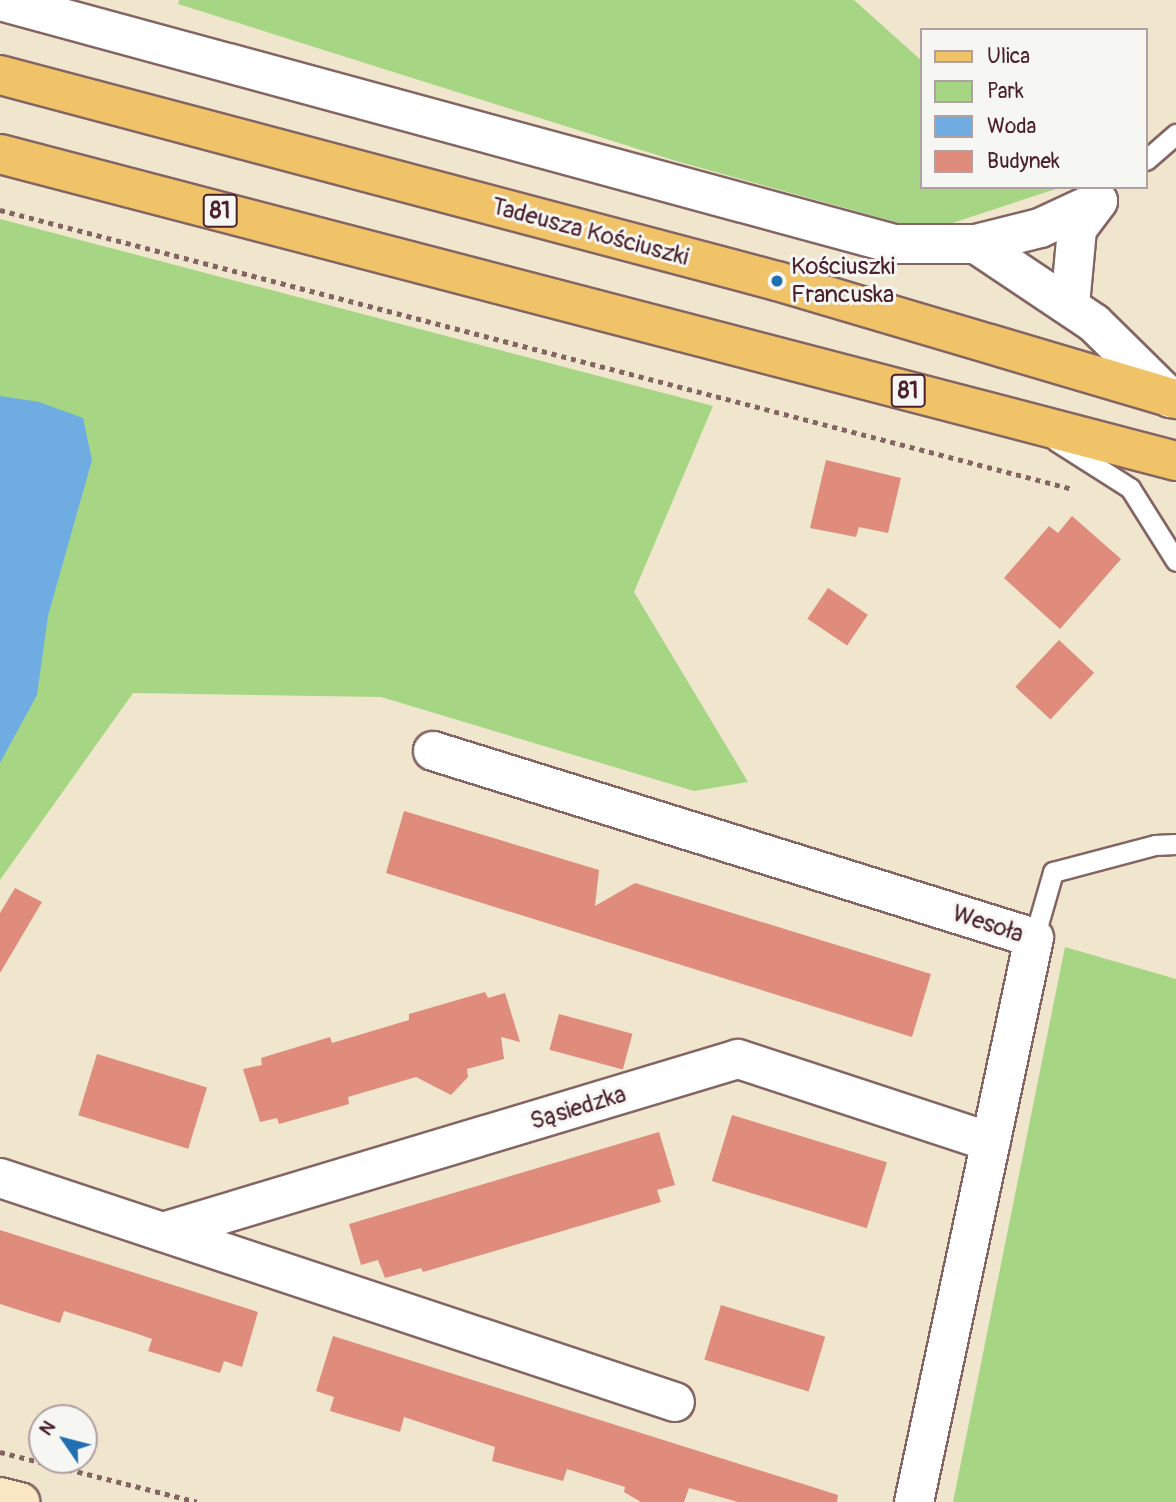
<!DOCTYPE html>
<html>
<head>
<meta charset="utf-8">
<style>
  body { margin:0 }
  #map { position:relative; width:1176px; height:1502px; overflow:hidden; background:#efe6cd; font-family:Pangolin,sans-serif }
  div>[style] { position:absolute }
  .green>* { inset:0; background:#a6d684 }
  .water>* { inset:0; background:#6face1 }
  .building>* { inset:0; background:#df8c7c; transform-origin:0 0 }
  .path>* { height:4.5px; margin-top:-2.25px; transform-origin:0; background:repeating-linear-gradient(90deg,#846564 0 5px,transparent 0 10px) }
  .roads { filter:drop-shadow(2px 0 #846564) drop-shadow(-2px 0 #846564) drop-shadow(0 2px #846564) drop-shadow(0 -2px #846564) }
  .lane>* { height:19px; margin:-9.5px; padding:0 9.5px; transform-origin:9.5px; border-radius:9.5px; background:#fff }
  .street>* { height:38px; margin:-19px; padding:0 19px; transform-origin:19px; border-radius:19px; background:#fff }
  .secondary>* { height:38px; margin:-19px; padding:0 19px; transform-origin:19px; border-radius:19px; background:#f9e7c3 }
  .primary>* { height:38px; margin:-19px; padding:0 19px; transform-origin:19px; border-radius:19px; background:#f1c369 }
  .dots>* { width:19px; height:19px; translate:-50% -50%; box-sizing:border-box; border:4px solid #f6f6f2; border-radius:50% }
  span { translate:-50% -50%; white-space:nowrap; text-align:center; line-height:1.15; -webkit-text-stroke:6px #f6f6f2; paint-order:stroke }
  .shield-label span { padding:2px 5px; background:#f6f6f2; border:2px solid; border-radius:5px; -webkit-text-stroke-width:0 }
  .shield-label { font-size:23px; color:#4a1f2b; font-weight:700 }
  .street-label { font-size:24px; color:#4a1f2b }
  .poi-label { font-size:24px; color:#4a1f2b }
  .left { translate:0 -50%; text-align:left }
  .legend { position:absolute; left:920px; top:28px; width:228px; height:161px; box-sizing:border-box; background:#f6f6f2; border:2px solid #b1a0a2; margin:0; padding:9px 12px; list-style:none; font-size:21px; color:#4a1f2b }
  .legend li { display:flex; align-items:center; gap:14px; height:35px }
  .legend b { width:35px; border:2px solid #b1a0a2 }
  .north { position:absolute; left:28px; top:1404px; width:70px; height:70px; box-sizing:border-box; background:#f6f6f2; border:2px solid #b1a0a2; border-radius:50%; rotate:305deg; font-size:19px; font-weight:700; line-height:28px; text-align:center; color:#4a1f2b }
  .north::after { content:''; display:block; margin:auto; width:24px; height:32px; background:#1f6fb2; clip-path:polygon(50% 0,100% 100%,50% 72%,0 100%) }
</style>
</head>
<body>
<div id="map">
  <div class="green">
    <div style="clip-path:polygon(179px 0,854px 0,922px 61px,922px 187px,1062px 187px,928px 231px,676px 161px,178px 4px)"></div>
    <div style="clip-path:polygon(0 219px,713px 406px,634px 592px,748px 782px,694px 791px,381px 697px,133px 693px,0 880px)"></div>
    <div style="clip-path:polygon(1065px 947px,1176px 979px,1176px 1502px,953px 1502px)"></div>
  </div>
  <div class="water">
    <div style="clip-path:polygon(0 396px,39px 402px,83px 418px,92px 460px,48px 616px,37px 695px,0 763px)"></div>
  </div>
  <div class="building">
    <div style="clip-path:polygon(826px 460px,901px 478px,888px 533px,859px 527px,856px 537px,810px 528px)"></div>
    <div style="clip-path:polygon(1072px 516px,1121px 559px,1060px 629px,1004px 578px,1049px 526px,1058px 533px)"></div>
    <div style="left:828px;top:588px;width:48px;height:37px;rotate:34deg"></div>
    <div style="left:1059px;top:640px;width:48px;height:64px;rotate:43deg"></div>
    <div style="clip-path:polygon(404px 811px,599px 870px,595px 906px,635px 883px,931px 974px,912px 1037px,386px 873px)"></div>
    <div style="clip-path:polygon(15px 888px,42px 902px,0 973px,0 913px)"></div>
    <div style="clip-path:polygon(485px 992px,488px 998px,505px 993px,520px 1042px,501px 1037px,504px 1059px,467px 1069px,468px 1077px,451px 1095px,416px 1077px,348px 1097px,349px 1104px,279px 1124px,277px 1118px,260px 1122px,243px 1069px,262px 1065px,261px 1058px,330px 1037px,332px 1043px,409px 1020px,409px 1014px)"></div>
    <div style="left:559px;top:1014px;width:76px;height:37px;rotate:15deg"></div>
    <div style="left:97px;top:1054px;width:115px;height:64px;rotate:17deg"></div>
    <div style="left:732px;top:1115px;width:162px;height:69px;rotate:17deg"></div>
    <div style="clip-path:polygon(659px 1132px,675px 1185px,657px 1190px,661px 1202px,423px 1272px,421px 1268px,385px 1278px,378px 1260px,361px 1265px,349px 1224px)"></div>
    <div style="clip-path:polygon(0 1230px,258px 1312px,242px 1367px,224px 1361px,220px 1373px,148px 1351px,152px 1339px,135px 1333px,64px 1311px,60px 1323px,0 1304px)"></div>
    <div style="left:721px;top:1305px;width:109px;height:57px;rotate:17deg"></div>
    <div style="clip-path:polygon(333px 1336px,838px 1495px,837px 1502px,738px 1502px,689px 1488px,684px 1502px,641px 1502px,624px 1492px,625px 1487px,567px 1469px,563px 1481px,492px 1461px,495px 1447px,404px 1417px,400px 1432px,330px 1411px,334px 1397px,316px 1391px)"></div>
  </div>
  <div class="path">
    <div style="left:0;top:210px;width:1109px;rotate:14.58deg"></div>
    <div style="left:0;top:1452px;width:203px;rotate:14.2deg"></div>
  </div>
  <div class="roads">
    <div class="lane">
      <div style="left:1146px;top:160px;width:40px;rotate:-41deg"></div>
      <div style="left:1056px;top:441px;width:88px;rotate:32.4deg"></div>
      <div style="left:1130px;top:488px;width:86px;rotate:57.8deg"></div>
      <div style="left:1034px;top:938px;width:69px;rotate:-73.9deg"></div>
      <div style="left:1053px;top:872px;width:106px;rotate:-14.8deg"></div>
      <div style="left:1155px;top:845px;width:21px;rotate:-3deg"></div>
    </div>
    <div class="street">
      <div style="left:0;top:1px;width:926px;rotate:15.21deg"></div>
      <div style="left:894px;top:244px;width:82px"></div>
      <div style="left:976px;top:244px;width:66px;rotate:-14deg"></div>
      <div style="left:1040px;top:228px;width:64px;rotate:-25deg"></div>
      <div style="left:976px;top:244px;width:142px;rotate:33.8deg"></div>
      <div style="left:1094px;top:323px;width:107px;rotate:44.6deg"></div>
      <div style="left:1070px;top:305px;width:76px;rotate:-84.7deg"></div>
      <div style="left:1077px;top:229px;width:35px;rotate:-53deg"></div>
      <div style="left:433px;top:751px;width:629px;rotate:17.28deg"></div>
      <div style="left:1034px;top:938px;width:577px;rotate:102.01deg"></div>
      <div style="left:0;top:1178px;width:711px;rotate:18.36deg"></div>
      <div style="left:163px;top:1232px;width:600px;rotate:-16.74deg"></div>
      <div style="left:738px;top:1059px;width:266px;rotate:18.2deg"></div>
    </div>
    <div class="secondary">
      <div style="left:0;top:1497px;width:21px;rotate:14deg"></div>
    </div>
    <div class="primary">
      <div style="left:0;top:75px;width:804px;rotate:14.85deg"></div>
      <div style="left:777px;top:281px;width:416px;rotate:16.5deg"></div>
      <div style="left:0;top:154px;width:1215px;rotate:14.63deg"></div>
    </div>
  </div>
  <div class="dots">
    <div style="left:777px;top:281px;background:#1f6fb2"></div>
  </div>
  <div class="shield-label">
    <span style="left:220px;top:211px">81</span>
    <span style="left:908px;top:391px">81</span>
  </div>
  <div class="street-label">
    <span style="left:590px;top:232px;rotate:15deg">Tadeusza Kościuszki</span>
    <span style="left:988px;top:924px;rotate:18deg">Wesoła</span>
    <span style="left:578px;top:1108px;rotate:-17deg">Sąsiedzka</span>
  </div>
  <div class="poi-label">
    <span class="left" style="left:791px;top:281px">Kościuszki<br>Francuska</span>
  </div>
  <ul class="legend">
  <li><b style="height:9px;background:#f1c369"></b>Ulica</li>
  <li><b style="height:19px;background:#a6d684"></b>Park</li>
  <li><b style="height:19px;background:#6face1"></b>Woda</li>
  <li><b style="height:19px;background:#df8c7c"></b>Budynek</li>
  </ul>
  <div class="north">N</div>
</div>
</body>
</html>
